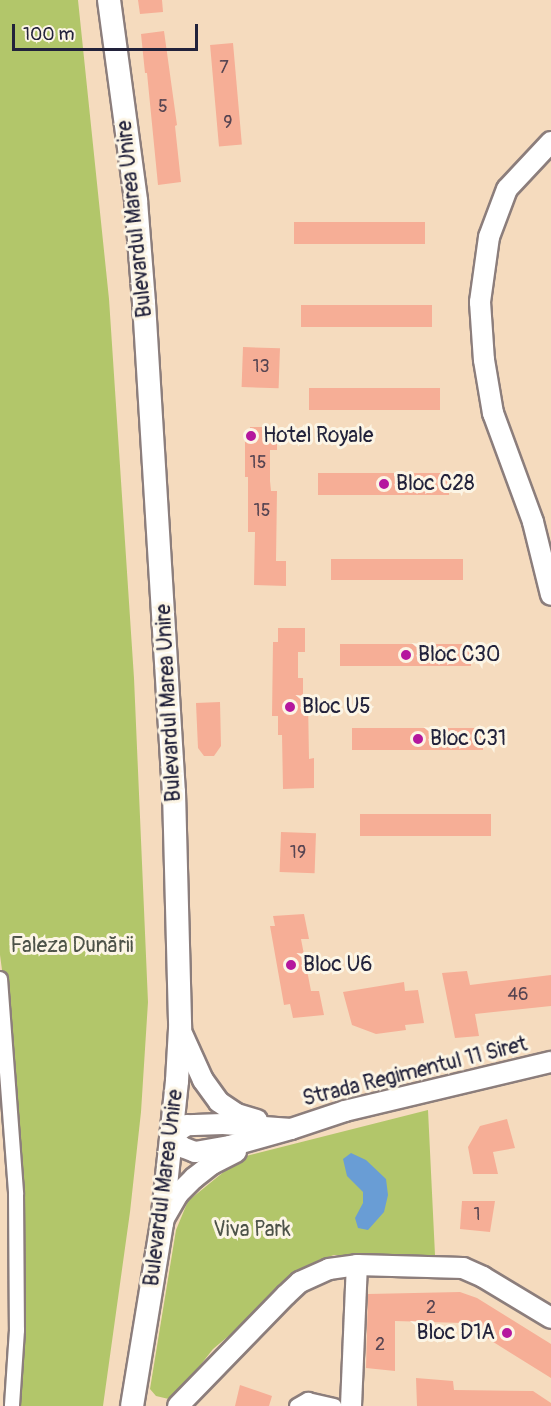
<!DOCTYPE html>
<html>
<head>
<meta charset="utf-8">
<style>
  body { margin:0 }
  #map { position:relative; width:551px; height:1406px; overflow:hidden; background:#f5dbbe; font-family:Pangolin,sans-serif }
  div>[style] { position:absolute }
  .green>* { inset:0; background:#b2c66a }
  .water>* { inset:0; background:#699dd5 }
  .building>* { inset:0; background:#f6ae96; transform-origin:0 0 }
  .roads { filter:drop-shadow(2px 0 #8c7e7c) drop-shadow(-2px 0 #8c7e7c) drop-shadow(0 2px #8c7e7c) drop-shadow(0 -2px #8c7e7c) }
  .street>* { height:14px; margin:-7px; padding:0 7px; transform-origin:7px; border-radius:7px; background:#fff }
  .secondary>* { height:20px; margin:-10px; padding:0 10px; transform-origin:10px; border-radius:10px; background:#fff }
  .primary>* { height:22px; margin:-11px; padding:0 11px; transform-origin:11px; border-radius:11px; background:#fff }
  .dots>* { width:16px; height:16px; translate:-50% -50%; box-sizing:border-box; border:3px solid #fcf5e5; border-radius:50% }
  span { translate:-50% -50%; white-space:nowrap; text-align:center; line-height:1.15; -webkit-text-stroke:6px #fcf5e5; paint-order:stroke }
  .number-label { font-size:18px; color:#574552 }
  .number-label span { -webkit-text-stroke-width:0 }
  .street-label { font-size:21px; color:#22223b }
  .poi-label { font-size:21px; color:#22223b }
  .left { translate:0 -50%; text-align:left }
  .right { translate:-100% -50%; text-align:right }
  .park-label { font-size:21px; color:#4d5349 }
  .scale { position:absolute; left:12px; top:24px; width:186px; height:27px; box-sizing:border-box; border:3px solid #22223b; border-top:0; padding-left:8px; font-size:18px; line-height:21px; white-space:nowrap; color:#22223b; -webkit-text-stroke:4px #fcf5e5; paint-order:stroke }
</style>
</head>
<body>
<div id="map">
  <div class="green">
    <div style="clip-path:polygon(0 0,78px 0,109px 299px,134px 678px,148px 1002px,141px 1112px,130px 1212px,103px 1406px,16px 1406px,8px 1015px,0 955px)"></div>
    <div style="clip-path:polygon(428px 1110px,435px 1255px,334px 1255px,319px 1260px,213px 1349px,173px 1400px,156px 1396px,150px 1389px,176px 1230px,188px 1201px,242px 1157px)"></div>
  </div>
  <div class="water">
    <div style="clip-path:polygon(351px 1153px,366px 1160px,386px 1179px,388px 1195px,384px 1212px,368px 1230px,358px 1228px,355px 1218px,363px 1203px,363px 1192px,347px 1176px,343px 1159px)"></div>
  </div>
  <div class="building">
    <div style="clip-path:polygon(138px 0,162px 0,163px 12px,140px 14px)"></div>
    <div style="clip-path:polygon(164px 31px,177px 125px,175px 126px,181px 182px,158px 185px,147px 73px,145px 73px,141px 34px)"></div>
    <div style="left:233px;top:43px;width:102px;height:23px;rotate:85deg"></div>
    <div style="left:294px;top:222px;width:131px;height:22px"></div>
    <div style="left:301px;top:305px;width:131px;height:22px"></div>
    <div style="left:243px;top:347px;width:37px;height:40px;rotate:2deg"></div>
    <div style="left:309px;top:388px;width:131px;height:22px"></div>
    <div style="clip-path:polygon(250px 427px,277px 427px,277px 450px,270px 450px,270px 481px,271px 491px,277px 491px,276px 561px,286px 561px,286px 586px,254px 585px,255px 532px,248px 532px,248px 477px,245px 477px,245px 439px,250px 439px)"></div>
    <div style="left:318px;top:473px;width:131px;height:22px"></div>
    <div style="left:331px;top:559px;width:132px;height:21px"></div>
    <div style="clip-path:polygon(278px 628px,305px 628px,305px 652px,298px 652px,298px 678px,303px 678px,303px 699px,308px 699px,309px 759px,314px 758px,314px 788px,283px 789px,282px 735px,278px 735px,278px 716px,272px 716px,273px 642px,278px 642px)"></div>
    <div style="left:340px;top:644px;width:131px;height:22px"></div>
    <div style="clip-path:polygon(220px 702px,221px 746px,214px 756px,204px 756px,198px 748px,196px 703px)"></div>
    <div style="left:352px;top:728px;width:131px;height:22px"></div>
    <div style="left:360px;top:814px;width:131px;height:22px"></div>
    <div style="left:281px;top:832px;width:35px;height:40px;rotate:2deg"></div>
    <div style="clip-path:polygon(304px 914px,309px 939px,301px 939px,311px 991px,319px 991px,324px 1015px,293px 1018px,290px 1004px,284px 1005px,270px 926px,275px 926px,273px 916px)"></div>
    <div style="clip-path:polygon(467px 971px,470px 985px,551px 975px,551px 1006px,475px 1014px,479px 1036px,455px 1038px,442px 973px)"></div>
    <div style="clip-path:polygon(404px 982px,405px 991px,418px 990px,424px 1023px,405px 1025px,406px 1030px,376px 1034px,352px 1025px,343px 992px)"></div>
    <div style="clip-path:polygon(507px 1119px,515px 1148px,493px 1152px,498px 1174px,473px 1174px,468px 1147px,480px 1126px)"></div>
    <div style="clip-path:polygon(462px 1201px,495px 1201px,490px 1232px,460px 1229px)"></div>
    <div style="clip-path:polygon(460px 1292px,477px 1298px,551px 1344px,551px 1378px,463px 1323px,395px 1321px,395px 1371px,366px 1368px,368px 1294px)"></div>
    <div style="clip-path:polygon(416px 1378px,453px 1381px,454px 1390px,533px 1391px,551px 1403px,551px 1406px,417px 1406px)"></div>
    <div style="clip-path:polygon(240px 1385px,272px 1396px,269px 1406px,235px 1406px)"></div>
  </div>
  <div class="roads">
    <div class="street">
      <div style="left:0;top:979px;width:216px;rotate:85.7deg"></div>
      <div style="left:16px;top:1194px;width:136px;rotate:89.6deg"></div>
      <div style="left:17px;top:1330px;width:76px;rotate:93.8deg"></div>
      <div style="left:297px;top:1406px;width:13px;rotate:-29deg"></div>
      <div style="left:308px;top:1400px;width:27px;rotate:13deg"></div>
    </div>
    <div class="secondary">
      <div style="left:551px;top:142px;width:64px;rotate:133.1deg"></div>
      <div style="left:507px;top:189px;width:51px;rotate:110.6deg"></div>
      <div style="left:489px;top:237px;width:66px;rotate:97.9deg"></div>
      <div style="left:480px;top:302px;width:58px;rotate:86.1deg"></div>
      <div style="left:484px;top:360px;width:54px;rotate:80.4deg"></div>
      <div style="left:493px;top:413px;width:116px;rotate:69.8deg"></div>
      <div style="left:533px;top:522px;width:75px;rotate:76.1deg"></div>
      <div style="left:180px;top:1029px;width:56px;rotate:65.7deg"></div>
      <div style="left:203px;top:1080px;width:27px;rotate:54deg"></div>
      <div style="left:219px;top:1102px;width:22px;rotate:34deg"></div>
      <div style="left:237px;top:1114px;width:21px;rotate:17deg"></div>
      <div style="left:291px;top:1129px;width:68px;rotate:-175.8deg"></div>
      <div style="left:223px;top:1124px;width:36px;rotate:178deg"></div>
      <div style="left:187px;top:1125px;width:19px;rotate:145deg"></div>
      <div style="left:171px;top:1136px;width:16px;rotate:45deg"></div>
      <div style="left:182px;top:1147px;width:14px;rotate:21deg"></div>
      <div style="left:195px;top:1152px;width:36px;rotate:-10deg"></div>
      <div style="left:230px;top:1146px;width:63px;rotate:-15.6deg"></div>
      <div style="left:291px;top:1129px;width:57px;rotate:-18.4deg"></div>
      <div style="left:345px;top:1111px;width:212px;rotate:-13.4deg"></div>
      <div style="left:163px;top:1220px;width:30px;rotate:-60deg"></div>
      <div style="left:178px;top:1194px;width:23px;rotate:-45deg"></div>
      <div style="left:194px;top:1178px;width:23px;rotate:-38deg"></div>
      <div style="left:212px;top:1164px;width:27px;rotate:-27deg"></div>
      <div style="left:178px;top:1406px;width:155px;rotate:-45.8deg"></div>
      <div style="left:286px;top:1295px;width:19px;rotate:-43deg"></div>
      <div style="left:300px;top:1282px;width:32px;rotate:-24deg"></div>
      <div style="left:329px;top:1269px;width:28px;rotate:-8deg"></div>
      <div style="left:357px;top:1265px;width:106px;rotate:1.6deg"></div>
      <div style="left:463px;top:1268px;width:22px;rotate:24deg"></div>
      <div style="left:483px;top:1277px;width:79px;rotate:31.1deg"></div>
      <div style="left:351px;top:1406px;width:141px;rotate:-87.6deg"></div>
    </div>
    <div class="primary">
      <div style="left:109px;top:0;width:203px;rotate:82.3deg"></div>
      <div style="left:136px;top:201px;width:102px;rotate:85.5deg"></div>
      <div style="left:144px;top:303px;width:490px;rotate:86.5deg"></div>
      <div style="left:174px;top:792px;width:237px;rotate:88.5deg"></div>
      <div style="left:180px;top:1029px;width:52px;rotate:93.3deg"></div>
      <div style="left:177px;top:1081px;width:143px;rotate:96deg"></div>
      <div style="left:162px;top:1223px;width:185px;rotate:99.3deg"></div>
    </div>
  </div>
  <div class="dots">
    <div style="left:251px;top:436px;background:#b5179e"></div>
    <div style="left:384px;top:484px;background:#b5179e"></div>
    <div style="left:406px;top:655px;background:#b5179e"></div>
    <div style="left:290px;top:707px;background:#b5179e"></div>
    <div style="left:418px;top:739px;background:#b5179e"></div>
    <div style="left:291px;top:965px;background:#b5179e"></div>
    <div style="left:507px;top:1333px;background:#b5179e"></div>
  </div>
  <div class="number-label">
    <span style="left:224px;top:68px">7</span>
    <span style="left:163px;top:107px">5</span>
    <span style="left:228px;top:123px">9</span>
    <span style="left:261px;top:367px">13</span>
    <span style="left:258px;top:463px">15</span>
    <span style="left:262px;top:511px">15</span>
    <span style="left:298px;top:853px">19</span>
    <span style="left:518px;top:995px">46</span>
    <span style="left:477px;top:1215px">1</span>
    <span style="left:431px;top:1308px">2</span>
    <span style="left:380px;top:1345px">2</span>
  </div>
  <div class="street-label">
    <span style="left:135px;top:219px;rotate:-96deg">Bulevardul Marea Unire</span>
    <span style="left:169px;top:703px;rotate:-93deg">Bulevardul Marea Unire</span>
    <span style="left:415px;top:1072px;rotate:-14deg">Strada Regimentul 11 Siret</span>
    <span style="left:164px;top:1188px;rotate:-83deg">Bulevardul Marea Unire</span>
  </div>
  <div class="poi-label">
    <span class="left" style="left:263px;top:436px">Hotel Royale</span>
    <span class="left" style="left:396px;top:484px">Bloc C28</span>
    <span class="left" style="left:418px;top:655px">Bloc C30</span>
    <span class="left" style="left:302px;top:707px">Bloc U5</span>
    <span class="left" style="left:430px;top:739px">Bloc C31</span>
    <span class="left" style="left:303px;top:965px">Bloc U6</span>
    <span class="right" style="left:495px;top:1333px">Bloc D1A</span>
  </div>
  <div class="park-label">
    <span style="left:72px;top:946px">Faleza Dunării</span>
    <span style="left:252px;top:1230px">Viva Park</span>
  </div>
  <div class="scale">100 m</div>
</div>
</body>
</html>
